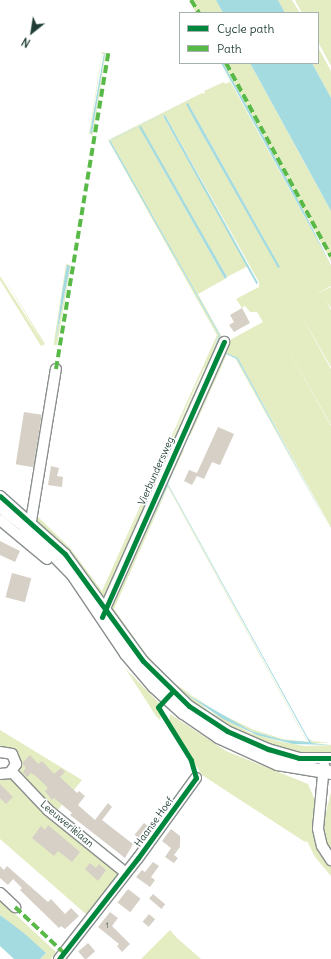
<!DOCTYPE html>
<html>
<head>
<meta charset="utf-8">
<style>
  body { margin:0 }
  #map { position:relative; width:331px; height:959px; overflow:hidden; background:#fff; font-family:Delius,sans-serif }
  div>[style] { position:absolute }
  .green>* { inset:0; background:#e4ecc2 }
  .water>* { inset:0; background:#a3dbe0; transform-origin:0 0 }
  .building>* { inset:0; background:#d6d0c7; transform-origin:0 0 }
  .roads { filter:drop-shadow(1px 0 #898f8d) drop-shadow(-1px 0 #898f8d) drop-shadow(0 1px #898f8d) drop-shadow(0 -1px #898f8d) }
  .minor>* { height:10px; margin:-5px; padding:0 5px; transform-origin:5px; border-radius:5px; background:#fff }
  .major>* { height:13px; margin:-6.5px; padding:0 6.5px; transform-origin:6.5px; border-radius:6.5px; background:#fff }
  .quiet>* { height:4px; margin-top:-2px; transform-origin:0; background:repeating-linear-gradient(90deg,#58b947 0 8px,transparent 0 12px) }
  .cycleway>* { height:5px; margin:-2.5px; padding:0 2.5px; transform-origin:2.5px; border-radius:2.5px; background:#00873e }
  span { translate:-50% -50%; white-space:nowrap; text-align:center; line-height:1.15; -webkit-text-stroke:3.5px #fff; paint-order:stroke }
  .number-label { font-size:8px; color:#4d6259 }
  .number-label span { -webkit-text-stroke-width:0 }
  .street-label { font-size:10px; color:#1f3d34 }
  .legend { position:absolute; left:179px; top:12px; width:140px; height:52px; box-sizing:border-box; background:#fff; border:1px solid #a5b1ae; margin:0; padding:5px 7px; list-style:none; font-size:12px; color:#1f3d34 }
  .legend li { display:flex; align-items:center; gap:8px; height:20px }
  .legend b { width:20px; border:1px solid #a5b1ae }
  .north { position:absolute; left:12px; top:12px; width:40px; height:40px; -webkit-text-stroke:3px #fff; paint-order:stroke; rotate:210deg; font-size:11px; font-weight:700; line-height:16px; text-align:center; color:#1f3d34 }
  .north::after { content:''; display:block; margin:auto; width:14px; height:18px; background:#1f3d34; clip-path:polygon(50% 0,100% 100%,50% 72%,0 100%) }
</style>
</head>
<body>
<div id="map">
  <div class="green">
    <div style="clip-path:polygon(189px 0,216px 0,223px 13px,196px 13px)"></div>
    <div style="clip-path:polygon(278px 0,292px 0,300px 13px,285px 13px)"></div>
    <div style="clip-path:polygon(295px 0,331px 0,331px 66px,318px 42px,318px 13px,302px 13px)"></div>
    <div style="clip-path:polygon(318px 47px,331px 71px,331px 98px,312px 63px,318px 63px)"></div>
    <div style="clip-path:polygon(evenodd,102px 52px,106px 53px,93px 135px,89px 134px,102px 52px,102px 54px,105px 54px,92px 133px,90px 133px,102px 54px)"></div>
    <div style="clip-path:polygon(evenodd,220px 63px,331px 265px,331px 286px,314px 295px,331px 287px,331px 308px,326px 301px,331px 310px,331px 367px,301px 315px,331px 369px,331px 425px,276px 328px,331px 426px,331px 528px,238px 358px,226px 353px,221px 363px,226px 354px,235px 357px,237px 359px,331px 531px,235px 358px,227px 354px,192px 432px,190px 436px,187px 434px,228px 341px,263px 322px,257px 312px,250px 312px,245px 306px,242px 308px,236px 299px,259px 287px,259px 282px,165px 115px,163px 116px,248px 266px,227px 277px,139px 127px,225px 279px,198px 294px,223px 339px,104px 603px,34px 520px,34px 513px,70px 548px,102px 591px,217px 335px,108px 140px,202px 93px,205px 94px,204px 91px,224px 82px,225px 84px,230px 82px,220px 63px,201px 94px,110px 140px,220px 335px,211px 354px,219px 335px,109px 140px,201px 94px,220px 63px,187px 103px,193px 112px,280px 267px,200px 130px,187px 103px,220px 63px,204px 368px,205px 368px,113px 569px,204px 368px)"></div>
    <div style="clip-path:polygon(223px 63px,250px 63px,310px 173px,331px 211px,331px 261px)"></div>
    <div style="clip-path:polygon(evenodd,66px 264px,71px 265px,57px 345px,54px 345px,54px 341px,66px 264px,67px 266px,70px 266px,55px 344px,62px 293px,67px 266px)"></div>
    <div style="clip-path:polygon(0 271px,45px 344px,41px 346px,0 280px,0 276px,43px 343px)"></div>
    <div style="clip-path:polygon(evenodd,181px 448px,184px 450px,168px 484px,308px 738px,312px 741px,331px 743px,312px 743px,308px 738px,168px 484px,181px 452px,122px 583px,168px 485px,308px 743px,283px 740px,251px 731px,215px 712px,186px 692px,209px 711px,251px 733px,282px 742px,305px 746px,331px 745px,331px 755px,300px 755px,229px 730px,165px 682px,106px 607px,181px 448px,168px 487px,295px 720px,307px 742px,283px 739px,252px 729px,215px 711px,171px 681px,145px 653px,114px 609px,168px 487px)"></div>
    <div style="clip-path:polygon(125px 668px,163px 707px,160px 720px,156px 716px)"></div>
    <div style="clip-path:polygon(170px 714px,226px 751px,308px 784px,314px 798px,314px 824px,322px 855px,331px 866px,331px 876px,315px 857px,307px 841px,305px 842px,202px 775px,169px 723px)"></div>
    <div style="clip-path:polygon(0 730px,82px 780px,56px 812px,17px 772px,20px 766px,0 749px)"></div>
    <div style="clip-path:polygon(0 777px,10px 777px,121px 871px,87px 915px,0 839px)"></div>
    <div style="clip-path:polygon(331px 792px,331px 853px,324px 841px,323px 824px)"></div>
    <div style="clip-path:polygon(0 900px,56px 952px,51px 959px,40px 959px,46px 953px,0 915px)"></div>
    <div style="clip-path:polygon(170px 930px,177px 938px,201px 959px,141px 959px)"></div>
  </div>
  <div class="water">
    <div style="clip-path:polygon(216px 0,278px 0,285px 13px,223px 13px)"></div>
    <div style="clip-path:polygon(104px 53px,105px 53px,92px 133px,90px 133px)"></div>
    <div style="clip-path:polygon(221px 63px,223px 63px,293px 190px,331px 265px)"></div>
    <div style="clip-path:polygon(250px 63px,312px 63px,331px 98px,331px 211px)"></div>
    <div style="clip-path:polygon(201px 95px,110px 140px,220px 335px,212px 355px,219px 335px,109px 141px)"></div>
    <div style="clip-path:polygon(188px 103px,193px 112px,280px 267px,278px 268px,200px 130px,186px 104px)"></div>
    <div style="left:165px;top:115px;width:192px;height:2px;rotate:61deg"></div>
    <div style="clip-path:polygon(141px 126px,227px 277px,225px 279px,139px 127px)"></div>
    <div style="clip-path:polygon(67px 265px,70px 266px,55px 344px,62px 293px)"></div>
    <div style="clip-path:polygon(226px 353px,238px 358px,331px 530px,237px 359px,226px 354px,221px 363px)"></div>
    <div style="clip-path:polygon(181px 452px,168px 484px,308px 738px,312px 743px,331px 745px,293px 744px,257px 735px,223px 719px,185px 693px,251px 731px,283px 740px,309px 742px,168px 485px,122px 583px)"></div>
    <div style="clip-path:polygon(0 915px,25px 934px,46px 953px,40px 959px,14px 959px,0 946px)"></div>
  </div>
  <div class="building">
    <div style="clip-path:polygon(242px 308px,250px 323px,234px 332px,229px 325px,234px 322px,230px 315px)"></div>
    <div style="left:24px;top:412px;width:18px;height:53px;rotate:9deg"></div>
    <div style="clip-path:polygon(218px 427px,234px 434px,220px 465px,212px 462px,204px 479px,197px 476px,192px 485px,184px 481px,189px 470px,197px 473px)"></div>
    <div style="clip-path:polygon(51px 466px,59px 468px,57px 476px,63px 477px,62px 487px,48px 485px)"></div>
    <div style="clip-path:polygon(0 541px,20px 551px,15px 562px,0 555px)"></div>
    <div style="left:12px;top:573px;width:20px;height:25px;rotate:15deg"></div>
    <div style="clip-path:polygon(30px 755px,38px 764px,42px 761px,54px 774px,61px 768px,65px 772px,60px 777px,77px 793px,79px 791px,85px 796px,78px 805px,95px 820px,108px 803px,112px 807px,102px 820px,133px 844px,125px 858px,70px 815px,72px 813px,54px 798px,52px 800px,45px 791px,48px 788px,37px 777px,31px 773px,27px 777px,23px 772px,26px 768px,22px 763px)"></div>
    <div style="clip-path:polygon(0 784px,13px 797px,6px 804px,0 798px)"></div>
    <div style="left:144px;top:823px;width:6px;height:15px;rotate:39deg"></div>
    <div style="clip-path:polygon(48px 825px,80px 852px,72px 862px,58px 851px,54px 856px,32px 838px,41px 826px,45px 830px)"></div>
    <div style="clip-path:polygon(171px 829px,180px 836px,180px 847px,174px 855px,178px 858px,174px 863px,165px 857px,171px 848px,162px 841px)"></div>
    <div style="clip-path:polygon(153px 862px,159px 866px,151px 877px,155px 880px,150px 887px,136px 877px,142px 870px,145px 872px)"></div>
    <div style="clip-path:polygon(90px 863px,96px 868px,99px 864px,106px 870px,98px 881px,85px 869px)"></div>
    <div style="clip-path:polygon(0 866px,4px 870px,7px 866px,48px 902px,51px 899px,65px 914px,71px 908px,79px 916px,65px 929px,61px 926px,59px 928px,20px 890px,22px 888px,13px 879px,8px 885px,0 878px)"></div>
    <div style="left:128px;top:889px;width:16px;height:17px;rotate:38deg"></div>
    <div style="left:153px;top:894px;width:16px;height:6px;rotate:40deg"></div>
    <div style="clip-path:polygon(110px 912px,118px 918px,112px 926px,130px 944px,122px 952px,117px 946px,119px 944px,98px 927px)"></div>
    <div style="left:149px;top:914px;width:8px;height:10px;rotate:40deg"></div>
    <div style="left:88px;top:943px;width:11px;height:13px;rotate:49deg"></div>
  </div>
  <div class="roads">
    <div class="minor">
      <div style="left:0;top:496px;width:87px;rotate:41.7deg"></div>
      <div style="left:65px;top:554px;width:132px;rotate:53.9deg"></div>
      <div style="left:143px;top:661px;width:64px;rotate:44.4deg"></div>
      <div style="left:189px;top:706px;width:45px;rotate:33.3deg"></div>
      <div style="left:227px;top:731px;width:45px;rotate:23.7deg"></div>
      <div style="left:268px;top:749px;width:32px;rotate:16deg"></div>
      <div style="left:299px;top:758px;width:32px"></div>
      <div style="left:0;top:520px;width:61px;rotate:39.7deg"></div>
      <div style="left:21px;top:537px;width:19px;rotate:-58deg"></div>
      <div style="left:31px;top:521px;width:154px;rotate:-80.7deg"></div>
      <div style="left:103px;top:613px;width:297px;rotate:-65.9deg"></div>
      <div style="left:0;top:752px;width:12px;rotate:9deg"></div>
      <div style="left:12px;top:754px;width:11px;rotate:68deg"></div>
      <div style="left:16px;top:764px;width:11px;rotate:124deg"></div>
      <div style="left:10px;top:773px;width:10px;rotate:174deg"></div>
      <div style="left:324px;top:765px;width:64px;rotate:95.4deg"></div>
      <div style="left:318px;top:829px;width:17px;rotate:77deg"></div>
      <div style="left:322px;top:846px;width:17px;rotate:57deg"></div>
      <div style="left:12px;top:772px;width:52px;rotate:46.5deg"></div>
      <div style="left:48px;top:810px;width:100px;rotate:38.9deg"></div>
      <div style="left:0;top:893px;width:21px;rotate:43deg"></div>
      <div style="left:59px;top:959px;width:128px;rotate:-52deg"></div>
      <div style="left:138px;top:858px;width:99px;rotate:-54.1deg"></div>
    </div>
    <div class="major">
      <div style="left:0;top:506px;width:34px;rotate:38deg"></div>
      <div style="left:27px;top:527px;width:66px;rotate:45.6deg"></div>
      <div style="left:73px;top:574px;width:95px;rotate:56.1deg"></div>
      <div style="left:126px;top:653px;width:43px;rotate:49.7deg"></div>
      <div style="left:154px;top:686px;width:39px;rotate:42deg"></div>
      <div style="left:183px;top:712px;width:42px;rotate:34.4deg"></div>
      <div style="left:218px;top:736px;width:65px;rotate:24.6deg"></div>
      <div style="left:277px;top:763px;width:55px;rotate:9.5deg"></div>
    </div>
  </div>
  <div class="quiet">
    <div style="left:191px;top:0;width:15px;rotate:58deg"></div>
    <div style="left:226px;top:63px;width:220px;rotate:61.5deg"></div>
    <div style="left:56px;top:369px;width:324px;rotate:-80.6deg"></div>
    <div style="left:15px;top:907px;width:67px;rotate:43.2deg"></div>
  </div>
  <div class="cycleway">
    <div style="left:0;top:496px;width:87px;rotate:41.7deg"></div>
    <div style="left:65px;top:554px;width:132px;rotate:53.9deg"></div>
    <div style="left:143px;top:661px;width:64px;rotate:44.4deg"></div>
    <div style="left:189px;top:706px;width:45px;rotate:33.3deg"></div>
    <div style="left:227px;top:731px;width:45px;rotate:23.7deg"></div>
    <div style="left:268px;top:749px;width:32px;rotate:16deg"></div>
    <div style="left:299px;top:758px;width:32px"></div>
    <div style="left:102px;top:617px;width:301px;rotate:-66.1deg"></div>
    <div style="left:59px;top:959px;width:128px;rotate:-52deg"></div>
    <div style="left:138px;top:858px;width:99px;rotate:-54.1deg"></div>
    <div style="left:196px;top:778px;width:19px;rotate:-106deg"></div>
    <div style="left:191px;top:760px;width:62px;rotate:-121.9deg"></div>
    <div style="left:158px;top:707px;width:21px;rotate:-47deg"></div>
  </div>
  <div class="number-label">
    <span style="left:107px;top:926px">1</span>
  </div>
  <div class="street-label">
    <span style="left:156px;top:471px;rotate:-66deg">Vierbundersweg</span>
    <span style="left:154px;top:822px;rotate:-54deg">Haanse Hoef</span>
    <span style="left:67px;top:824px;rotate:40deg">Leeuweriklaan</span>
  </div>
  <ul class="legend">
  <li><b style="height:5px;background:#00873e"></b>Cycle path</li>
  <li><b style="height:5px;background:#58b947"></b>Path</li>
  </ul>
  <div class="north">N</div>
</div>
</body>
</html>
